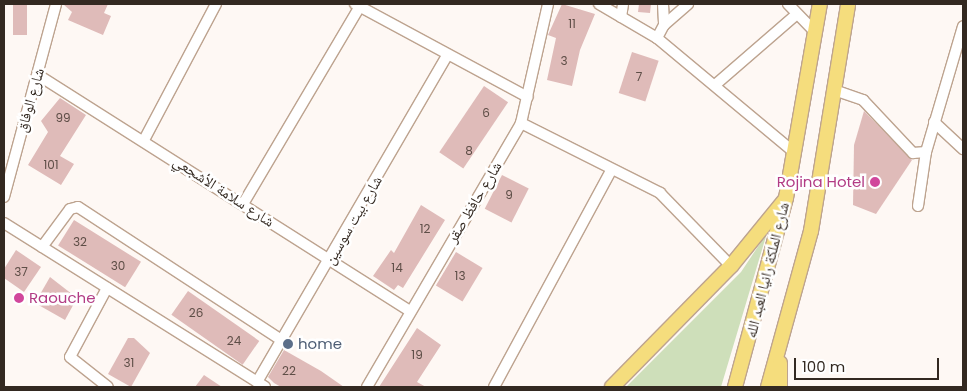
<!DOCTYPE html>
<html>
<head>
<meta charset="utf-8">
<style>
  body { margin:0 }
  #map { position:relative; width:967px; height:391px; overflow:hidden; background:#fef8f4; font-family:Poppins,"Noto Naskh Arabic",sans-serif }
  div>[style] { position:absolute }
  .green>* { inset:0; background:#cedfba }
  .building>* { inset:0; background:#dfbbb9; transform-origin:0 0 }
  .roads { filter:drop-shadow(1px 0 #bda38f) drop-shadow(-1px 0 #bda38f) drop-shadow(0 1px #bda38f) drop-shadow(0 -1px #bda38f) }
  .minor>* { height:10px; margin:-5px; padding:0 5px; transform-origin:5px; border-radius:5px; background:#fff }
  .major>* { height:14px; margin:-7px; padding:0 7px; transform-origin:7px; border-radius:7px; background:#f5dd7d }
  .dots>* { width:14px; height:14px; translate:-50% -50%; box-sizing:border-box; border:2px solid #fff; border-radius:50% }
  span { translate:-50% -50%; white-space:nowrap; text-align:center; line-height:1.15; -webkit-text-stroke:5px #fff; paint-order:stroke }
  .number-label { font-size:12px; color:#5e4e47 }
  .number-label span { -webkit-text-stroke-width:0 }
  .street-label { font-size:15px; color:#332921 }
  .hotel-label { font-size:15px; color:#b23c85 }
  .right { translate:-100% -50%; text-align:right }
  .left { translate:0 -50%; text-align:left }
  .service-label { font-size:15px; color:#4e5e75 }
  .frame { position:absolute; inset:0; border:5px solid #332921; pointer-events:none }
  .scale { position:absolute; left:794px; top:358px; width:145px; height:22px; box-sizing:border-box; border:2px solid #332921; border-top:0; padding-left:6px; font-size:15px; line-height:18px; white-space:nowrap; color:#332921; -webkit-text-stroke:4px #fff; paint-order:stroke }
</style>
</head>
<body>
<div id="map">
  <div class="green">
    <div style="clip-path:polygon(767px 233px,721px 387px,626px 387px,741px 272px)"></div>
  </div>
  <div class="building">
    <div style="left:13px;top:4px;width:14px;height:31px"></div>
    <div style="clip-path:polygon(63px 4px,108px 4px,104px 13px,111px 16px,103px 35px,68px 20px,72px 12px)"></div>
    <div style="clip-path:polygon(562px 4px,595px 14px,580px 50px,572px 86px,547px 80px,556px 38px,548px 35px)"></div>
    <div style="clip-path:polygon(639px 4px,651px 4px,650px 13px,638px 12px)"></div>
    <div style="left:632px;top:52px;width:28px;height:43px;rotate:18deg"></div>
    <div style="left:484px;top:86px;width:29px;height:80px;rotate:34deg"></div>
    <div style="clip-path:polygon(60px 98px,86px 115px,60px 156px,74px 164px,61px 185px,28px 165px,48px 132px,41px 121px)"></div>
    <div style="clip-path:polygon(864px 111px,912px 160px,876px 214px,853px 205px,854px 145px)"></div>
    <div style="left:502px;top:175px;width:30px;height:38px;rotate:27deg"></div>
    <div style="clip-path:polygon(421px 205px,445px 220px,403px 288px,398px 285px,394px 290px,373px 276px,391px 250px,394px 253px)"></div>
    <div style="left:74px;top:220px;width:79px;height:30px;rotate:32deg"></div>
    <div style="clip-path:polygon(16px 250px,41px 267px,24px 292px,4px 278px,4px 269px)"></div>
    <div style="left:456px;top:252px;width:31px;height:39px;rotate:31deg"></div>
    <div style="clip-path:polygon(50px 277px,77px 298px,65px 320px,35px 303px)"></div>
    <div style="left:188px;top:291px;width:87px;height:29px;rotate:35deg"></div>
    <div style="clip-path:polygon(417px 328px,441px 345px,417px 382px,426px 387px,379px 387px)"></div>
    <div style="clip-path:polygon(128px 338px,134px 338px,150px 353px,131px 387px,108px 374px)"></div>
    <div style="clip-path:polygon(284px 350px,321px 371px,344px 387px,281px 387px,274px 383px,268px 377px)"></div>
    <div style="clip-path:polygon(204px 375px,222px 387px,195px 387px)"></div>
  </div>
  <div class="roads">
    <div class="minor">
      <div style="left:355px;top:4px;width:196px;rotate:28.3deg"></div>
      <div style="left:599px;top:4px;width:67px;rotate:30.4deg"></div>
      <div style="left:657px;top:38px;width:180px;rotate:39.8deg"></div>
      <div style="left:663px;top:4px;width:21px;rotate:87deg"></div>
      <div style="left:788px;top:4px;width:40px;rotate:46deg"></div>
      <div style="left:621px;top:17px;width:13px;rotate:-81deg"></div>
      <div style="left:657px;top:38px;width:15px;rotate:-62deg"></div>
      <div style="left:664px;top:25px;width:32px;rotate:-41deg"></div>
      <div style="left:38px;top:75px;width:439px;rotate:32.4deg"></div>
      <div style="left:715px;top:85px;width:108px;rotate:-40.9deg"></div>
      <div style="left:837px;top:91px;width:28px;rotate:19deg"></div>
      <div style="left:863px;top:100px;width:73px;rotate:46.7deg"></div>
      <div style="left:913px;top:153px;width:13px;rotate:-4deg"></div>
      <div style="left:934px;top:122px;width:40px;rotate:43deg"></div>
      <div style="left:521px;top:123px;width:156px;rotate:26.7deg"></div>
      <div style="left:660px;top:193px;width:102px;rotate:45.8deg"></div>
      <div style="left:144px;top:140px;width:154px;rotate:-62.1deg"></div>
      <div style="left:4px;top:197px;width:200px;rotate:-74.9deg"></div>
      <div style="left:243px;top:204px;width:230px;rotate:-59.4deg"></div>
      <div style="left:918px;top:206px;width:55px;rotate:-81.6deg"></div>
      <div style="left:926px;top:152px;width:131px;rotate:-73.6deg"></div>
      <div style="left:4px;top:223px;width:308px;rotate:32.1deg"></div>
      <div style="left:42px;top:247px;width:47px;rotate:-53.6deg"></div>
      <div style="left:70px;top:209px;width:8px;rotate:-14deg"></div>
      <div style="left:78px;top:207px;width:243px;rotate:33.2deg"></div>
      <div style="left:107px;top:288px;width:78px;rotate:118.2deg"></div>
      <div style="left:70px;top:357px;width:48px;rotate:38.3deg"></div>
      <div style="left:257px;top:382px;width:377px;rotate:-59.8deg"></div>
      <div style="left:367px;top:387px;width:306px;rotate:-59.7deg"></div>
      <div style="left:521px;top:123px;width:122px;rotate:-77.2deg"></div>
      <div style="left:494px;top:387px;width:246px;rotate:-61.6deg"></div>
    </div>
    <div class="major">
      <div style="left:612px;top:387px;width:170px;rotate:-45.5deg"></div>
      <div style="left:731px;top:266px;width:84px;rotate:-50.8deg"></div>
      <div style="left:735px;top:387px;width:196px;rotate:-74.9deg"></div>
      <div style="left:786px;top:198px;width:197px;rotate:-80.1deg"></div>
      <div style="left:768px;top:387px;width:162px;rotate:-74.6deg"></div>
      <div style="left:811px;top:231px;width:230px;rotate:-80.7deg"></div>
      <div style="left:780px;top:387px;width:24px;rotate:-90deg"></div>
    </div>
  </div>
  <div class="dots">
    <div style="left:875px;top:182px;background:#d1479c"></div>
    <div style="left:19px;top:298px;background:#d1479c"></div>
    <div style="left:288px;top:344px;background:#5c6f8a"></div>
  </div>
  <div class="number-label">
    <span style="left:572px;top:24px">11</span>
    <span style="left:564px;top:61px">3</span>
    <span style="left:639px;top:77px">7</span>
    <span style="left:486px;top:113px">6</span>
    <span style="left:63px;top:118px">99</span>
    <span style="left:469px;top:151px">8</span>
    <span style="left:51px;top:165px">101</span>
    <span style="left:509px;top:195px">9</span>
    <span style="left:425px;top:229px">12</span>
    <span style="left:80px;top:242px">32</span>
    <span style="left:118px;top:266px">30</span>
    <span style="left:397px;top:268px">14</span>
    <span style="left:21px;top:272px">37</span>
    <span style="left:460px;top:276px">13</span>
    <span style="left:196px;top:313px">26</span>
    <span style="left:234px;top:341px">24</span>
    <span style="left:417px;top:355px">19</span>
    <span style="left:129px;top:363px">31</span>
    <span style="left:289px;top:371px">22</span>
  </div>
  <div class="street-label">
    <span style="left:30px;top:100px;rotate:-74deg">شارع الوفاق</span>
    <span style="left:224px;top:191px;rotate:33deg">شارع سلامة الأشجعي</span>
    <span style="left:474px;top:202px;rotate:-59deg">شارع حافظ صقر</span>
    <span style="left:353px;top:220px;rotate:-60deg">شارع بيت سوسين</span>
    <span style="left:767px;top:270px;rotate:-76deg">شارع الملكة رانيا العبد الله</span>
  </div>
  <div class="hotel-label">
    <span class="right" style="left:865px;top:182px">Rojina Hotel</span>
    <span class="left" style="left:29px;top:298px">Raouche</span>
  </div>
  <div class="service-label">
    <span class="left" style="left:298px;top:344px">home</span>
  </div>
  <div class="frame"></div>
  <div class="scale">100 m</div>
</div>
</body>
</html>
